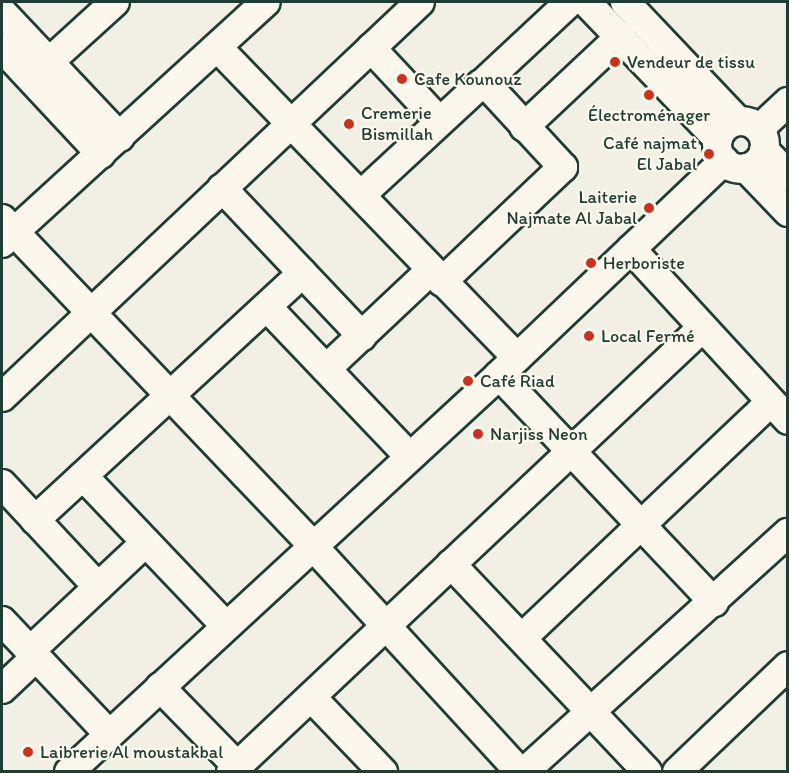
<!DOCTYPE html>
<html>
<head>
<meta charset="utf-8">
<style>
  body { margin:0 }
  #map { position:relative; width:789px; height:773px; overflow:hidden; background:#f2f0e5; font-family:Itim,sans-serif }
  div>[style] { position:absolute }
  .roads { filter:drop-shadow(2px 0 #1f3d34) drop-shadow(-2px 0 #1f3d34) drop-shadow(0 2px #1f3d34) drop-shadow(0 -2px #1f3d34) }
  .minor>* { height:28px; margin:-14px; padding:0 14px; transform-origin:14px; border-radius:14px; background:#fbf7ec }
  .minor>.ring { margin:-14px; padding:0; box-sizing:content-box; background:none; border:28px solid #fbf7ec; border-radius:50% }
  .dots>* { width:16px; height:16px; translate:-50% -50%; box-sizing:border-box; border:3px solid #fbf7ec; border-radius:50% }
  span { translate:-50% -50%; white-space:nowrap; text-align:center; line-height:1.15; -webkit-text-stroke:4.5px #fbf7ec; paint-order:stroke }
  .poi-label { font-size:18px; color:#1f3d34 }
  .left { translate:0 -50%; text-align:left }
  .right { translate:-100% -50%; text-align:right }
  .frame { position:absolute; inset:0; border:3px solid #1f3d34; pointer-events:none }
</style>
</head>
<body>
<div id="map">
  <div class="roads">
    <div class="minor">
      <div style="left:586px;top:2px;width:190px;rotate:46.1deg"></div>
      <div style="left:625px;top:2px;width:164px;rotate:46.5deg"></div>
      <div style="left:2px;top:12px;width:172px;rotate:46.7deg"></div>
      <div style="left:217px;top:47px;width:432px;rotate:46deg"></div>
      <div style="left:2px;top:48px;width:145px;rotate:47deg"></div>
      <div style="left:371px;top:48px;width:100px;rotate:47deg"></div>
      <div style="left:49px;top:62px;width:89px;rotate:-42.3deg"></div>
      <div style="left:483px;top:83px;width:119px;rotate:-43deg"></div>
      <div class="ring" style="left:717px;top:121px;width:20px;height:20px"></div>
      <div style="left:524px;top:127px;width:132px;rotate:-43.2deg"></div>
      <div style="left:759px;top:129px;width:40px;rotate:-43deg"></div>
      <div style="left:764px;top:150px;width:35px;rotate:46deg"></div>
      <div style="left:746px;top:168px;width:61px;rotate:46.3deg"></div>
      <div style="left:222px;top:188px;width:204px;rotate:46.6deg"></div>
      <div style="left:361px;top:195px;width:163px;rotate:-42.8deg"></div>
      <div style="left:481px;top:84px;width:6px;rotate:9deg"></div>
      <div style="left:487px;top:85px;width:112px;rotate:47.2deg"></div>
      <div style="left:563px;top:167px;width:167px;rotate:136.5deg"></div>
      <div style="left:2px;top:219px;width:448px;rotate:46.4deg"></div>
      <div style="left:311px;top:544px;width:309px;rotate:47.5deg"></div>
      <div style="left:2px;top:243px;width:357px;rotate:-42.4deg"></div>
      <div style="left:631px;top:249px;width:232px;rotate:47.4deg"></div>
      <div style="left:267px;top:307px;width:206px;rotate:46.4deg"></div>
      <div style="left:326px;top:369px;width:144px;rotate:-43.3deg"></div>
      <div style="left:499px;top:375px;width:313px;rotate:46.6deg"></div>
      <div style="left:2px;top:397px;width:575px;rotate:-43.38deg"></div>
      <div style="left:83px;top:476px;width:207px;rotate:46.4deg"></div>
      <div style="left:2px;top:484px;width:141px;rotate:47deg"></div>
      <div style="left:35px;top:520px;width:364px;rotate:-42.7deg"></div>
      <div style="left:451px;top:564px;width:286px;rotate:46.6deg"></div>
      <div style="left:2px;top:621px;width:156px;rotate:46.6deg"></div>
      <div style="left:522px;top:638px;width:343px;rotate:-43.5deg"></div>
      <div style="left:30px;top:651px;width:159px;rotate:-43.2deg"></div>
      <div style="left:160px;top:687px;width:110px;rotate:45.7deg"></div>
      <div style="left:2px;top:689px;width:47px;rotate:-43.3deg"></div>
      <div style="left:312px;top:698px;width:103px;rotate:46.2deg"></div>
      <div style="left:69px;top:772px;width:585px;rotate:-42.71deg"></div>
      <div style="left:499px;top:375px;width:311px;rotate:-43.6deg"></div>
      <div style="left:231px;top:772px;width:647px;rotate:-43.31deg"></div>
      <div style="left:524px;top:772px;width:356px;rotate:-42.2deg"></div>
      <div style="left:677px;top:772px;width:153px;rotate:-43.7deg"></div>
    </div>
  </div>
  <div class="dots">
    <div style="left:615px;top:62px;background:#c8321e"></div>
    <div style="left:402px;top:79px;background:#c8321e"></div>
    <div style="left:649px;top:95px;background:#c8321e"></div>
    <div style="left:349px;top:124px;background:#c8321e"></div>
    <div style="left:709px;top:154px;background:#c8321e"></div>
    <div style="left:649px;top:208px;background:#c8321e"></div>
    <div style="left:591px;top:263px;background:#c8321e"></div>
    <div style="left:589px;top:336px;background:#c8321e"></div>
    <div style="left:468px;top:381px;background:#c8321e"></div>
    <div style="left:478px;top:434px;background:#c8321e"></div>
    <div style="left:28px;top:752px;background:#c8321e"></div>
  </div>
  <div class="poi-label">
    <span class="left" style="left:627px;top:62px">Vendeur de tissu</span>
    <span class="left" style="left:414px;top:79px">Cafe Kounouz</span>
    <span class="left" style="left:361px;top:124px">Cremerie<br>Bismillah</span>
    <span style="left:649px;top:115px">Électroménager</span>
    <span class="right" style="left:697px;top:154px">Café najmat<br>El Jabal</span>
    <span class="right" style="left:637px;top:208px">Laiterie<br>Najmate Al Jabal</span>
    <span class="left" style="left:603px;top:263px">Herboriste</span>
    <span class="left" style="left:601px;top:336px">Local Fermé</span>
    <span class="left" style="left:480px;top:381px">Café Riad</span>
    <span class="left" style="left:490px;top:434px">Narjiss Neon</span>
    <span class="left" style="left:40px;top:752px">Laibrerie Al moustakbal</span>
  </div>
  <div class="frame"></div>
</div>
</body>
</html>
